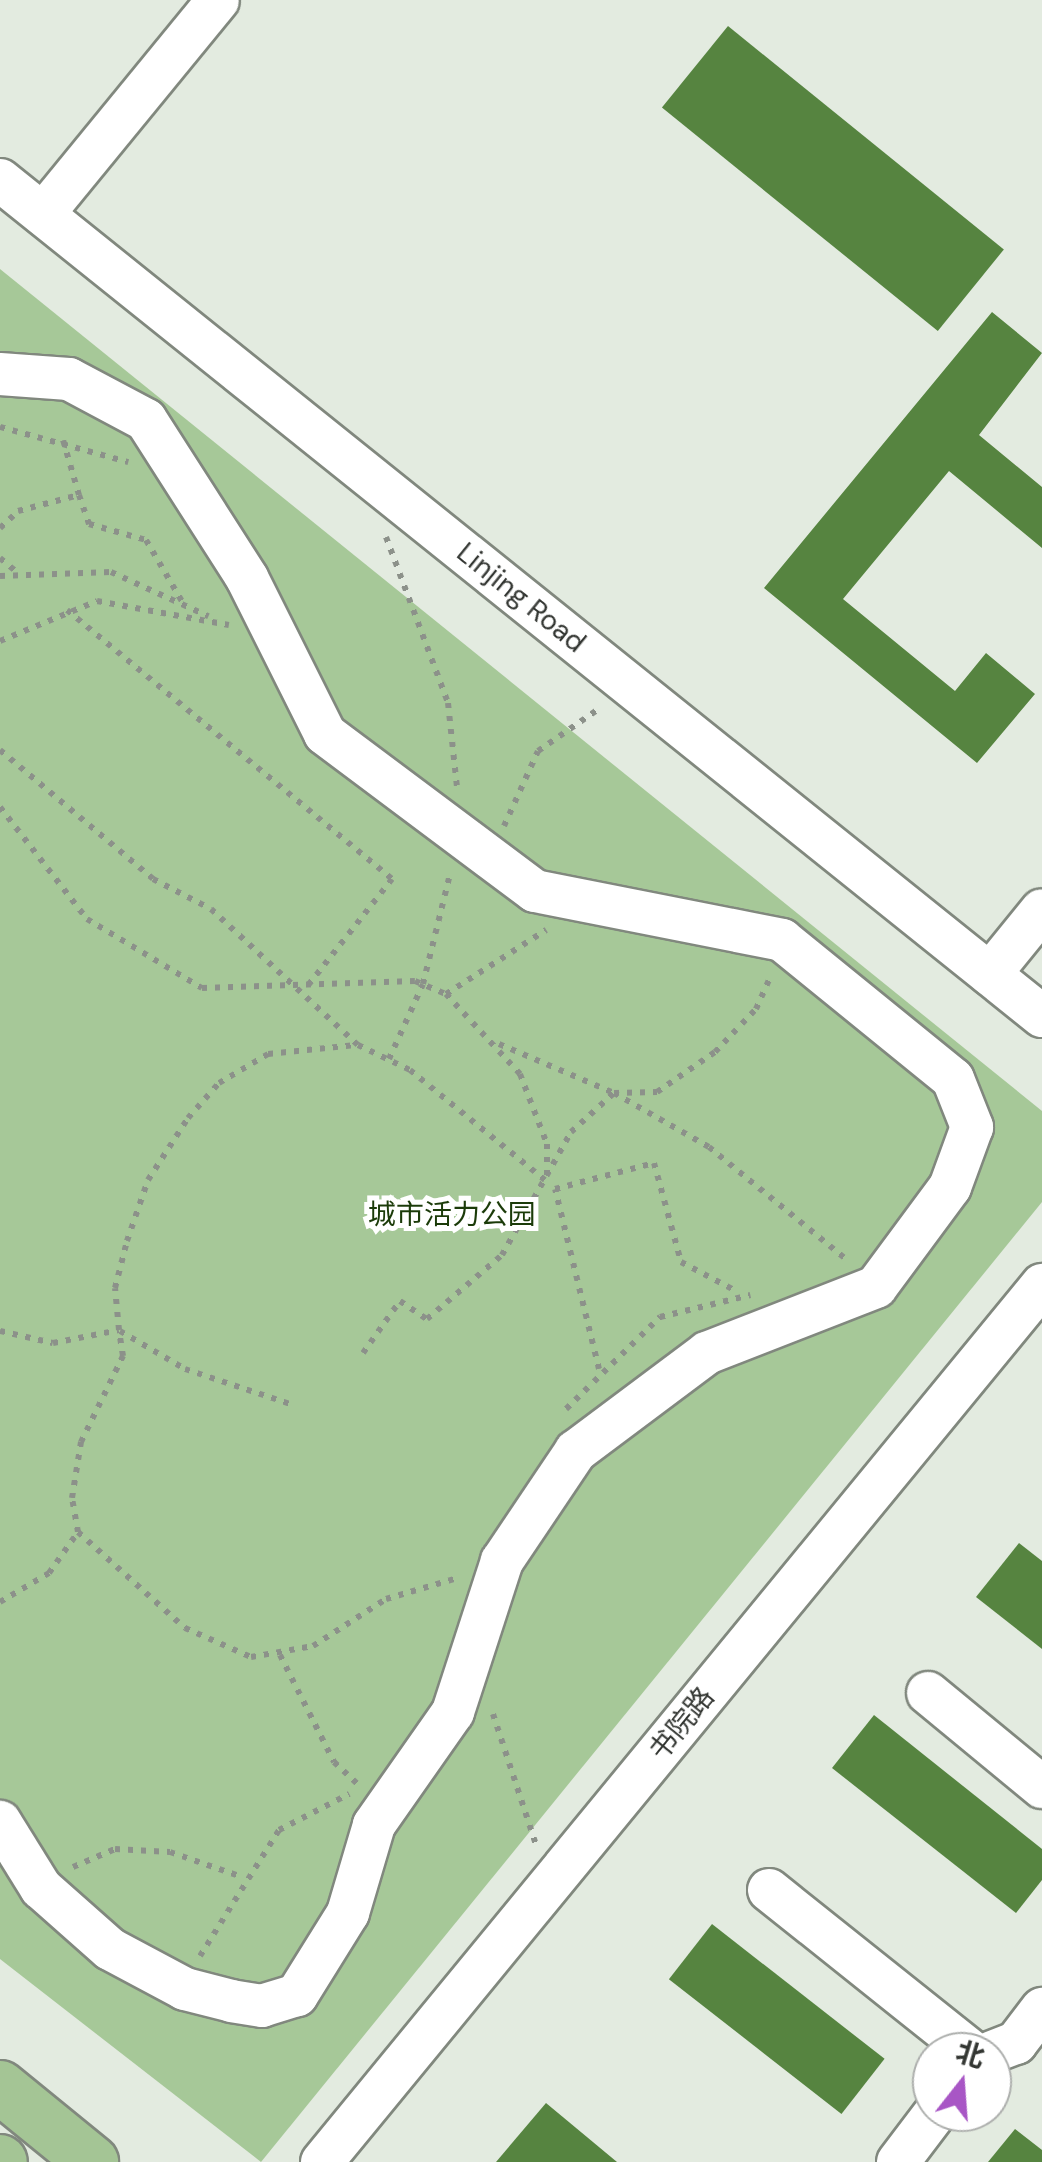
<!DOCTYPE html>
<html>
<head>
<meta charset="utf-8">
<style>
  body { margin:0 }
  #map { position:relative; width:1042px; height:2162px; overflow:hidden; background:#e3ebe0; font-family:"DM Sans","Noto Sans SC",sans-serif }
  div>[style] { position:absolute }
  .green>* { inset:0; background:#a6c898 }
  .building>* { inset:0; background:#568440; transform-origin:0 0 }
  .path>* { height:6px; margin-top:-3px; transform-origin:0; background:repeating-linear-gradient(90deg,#8c918a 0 5px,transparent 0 13px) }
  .roads { filter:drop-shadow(2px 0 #81887e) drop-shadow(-2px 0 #81887e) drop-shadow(0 2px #81887e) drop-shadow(0 -2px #81887e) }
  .minor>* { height:42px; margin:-21px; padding:0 21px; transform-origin:21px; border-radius:21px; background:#fff }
  .major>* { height:52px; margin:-26px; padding:0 26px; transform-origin:26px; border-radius:26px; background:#a4c595 }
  span { translate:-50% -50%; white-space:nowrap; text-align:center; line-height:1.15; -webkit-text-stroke:10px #fff; paint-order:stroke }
  .street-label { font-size:28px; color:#333632 }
  .park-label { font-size:28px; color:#1b3b09 }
  .north { position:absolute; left:912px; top:2032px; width:100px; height:100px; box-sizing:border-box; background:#fff; border:2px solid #adafad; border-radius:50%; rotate:17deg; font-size:28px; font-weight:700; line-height:40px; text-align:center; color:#333632 }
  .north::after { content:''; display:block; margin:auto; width:35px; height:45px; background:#a856c5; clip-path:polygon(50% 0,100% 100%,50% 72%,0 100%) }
</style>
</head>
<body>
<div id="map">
  <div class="green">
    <div style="clip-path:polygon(0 269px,1042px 1111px,1042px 1202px,261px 2162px,0 1959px)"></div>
  </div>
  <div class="building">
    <div style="left:728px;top:26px;width:355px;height:105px;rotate:39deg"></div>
    <div style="clip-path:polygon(992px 312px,1042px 353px,979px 435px,1042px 487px,1042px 548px,949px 471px,843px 599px,955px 691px,986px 653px,1035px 694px,977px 763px,764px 588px)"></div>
    <div style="clip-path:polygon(1019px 1543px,1042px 1561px,1042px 1649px,976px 1597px)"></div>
    <div style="clip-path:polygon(874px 1715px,1042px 1849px,1042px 1880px,1016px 1913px,832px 1768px)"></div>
    <div style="left:712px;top:1924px;width:219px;height:70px;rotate:38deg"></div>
    <div style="clip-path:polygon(546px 2103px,617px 2162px,496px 2162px)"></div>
    <div style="clip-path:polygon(1015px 2129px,1042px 2150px,1042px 2162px,988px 2162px)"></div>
  </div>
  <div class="path">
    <div style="left:0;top:427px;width:133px;rotate:15.3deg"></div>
    <div style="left:79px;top:495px;width:31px;rotate:71deg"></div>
    <div style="left:89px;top:524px;width:59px;rotate:15.7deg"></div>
    <div style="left:146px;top:540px;width:73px;rotate:59.6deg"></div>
    <div style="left:0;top:528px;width:25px;rotate:-43deg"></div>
    <div style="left:18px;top:511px;width:63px;rotate:-14.7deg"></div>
    <div style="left:79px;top:495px;width:57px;rotate:-106.2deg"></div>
    <div style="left:386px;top:537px;width:177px;rotate:69.5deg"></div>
    <div style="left:448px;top:703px;width:84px;rotate:83.9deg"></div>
    <div style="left:0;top:558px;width:23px;rotate:40deg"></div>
    <div style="left:0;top:576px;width:111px;rotate:-2.1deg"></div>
    <div style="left:111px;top:572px;width:107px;rotate:24.4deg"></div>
    <div style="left:67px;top:610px;width:422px;rotate:39.6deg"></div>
    <div style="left:392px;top:879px;width:134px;rotate:128.3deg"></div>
    <div style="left:0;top:641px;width:105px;rotate:-22.4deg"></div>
    <div style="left:97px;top:601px;width:134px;rotate:10.3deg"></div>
    <div style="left:0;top:750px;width:200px;rotate:40.1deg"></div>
    <div style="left:153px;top:879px;width:65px;rotate:27.3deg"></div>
    <div style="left:211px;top:909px;width:200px;rotate:42.8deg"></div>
    <div style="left:358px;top:1045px;width:58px;rotate:25.7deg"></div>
    <div style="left:410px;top:1070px;width:174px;rotate:39.2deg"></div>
    <div style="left:0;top:807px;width:142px;rotate:52.2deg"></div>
    <div style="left:87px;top:919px;width:134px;rotate:31deg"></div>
    <div style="left:202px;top:988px;width:213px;rotate:-1.9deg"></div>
    <div style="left:415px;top:981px;width:34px;rotate:23deg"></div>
    <div style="left:446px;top:994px;width:109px;rotate:47.2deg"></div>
    <div style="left:520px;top:1074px;width:75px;rotate:68.9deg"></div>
    <div style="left:547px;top:1144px;width:37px;rotate:90deg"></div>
    <div style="left:504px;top:826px;width:82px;rotate:-65.6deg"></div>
    <div style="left:538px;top:751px;width:75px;rotate:-34.7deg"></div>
    <div style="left:446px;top:994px;width:119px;rotate:-32.6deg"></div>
    <div style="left:499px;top:1044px;width:125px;rotate:23.1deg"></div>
    <div style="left:614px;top:1093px;width:43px;rotate:-1.3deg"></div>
    <div style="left:657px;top:1092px;width:70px;rotate:-34.6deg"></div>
    <div style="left:715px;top:1052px;width:59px;rotate:-46.4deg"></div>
    <div style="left:756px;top:1009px;width:35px;rotate:-66deg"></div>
    <div style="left:389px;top:1059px;width:82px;rotate:-65.6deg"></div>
    <div style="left:423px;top:984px;width:113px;rotate:-76.2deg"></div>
    <div style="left:0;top:1331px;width:54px;rotate:12.8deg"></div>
    <div style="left:53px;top:1343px;width:67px;rotate:-11.1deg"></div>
    <div style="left:119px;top:1330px;width:42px;rotate:-95.4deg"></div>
    <div style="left:115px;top:1288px;width:49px;rotate:-75.7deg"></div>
    <div style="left:127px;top:1241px;width:65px;rotate:-71deg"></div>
    <div style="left:148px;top:1180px;width:74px;rotate:-57.2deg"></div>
    <div style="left:188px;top:1118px;width:47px;rotate:-48.5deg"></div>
    <div style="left:219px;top:1083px;width:57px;rotate:-30.6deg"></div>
    <div style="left:268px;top:1054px;width:88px;rotate:-5.8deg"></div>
    <div style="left:120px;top:1331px;width:75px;rotate:30.3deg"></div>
    <div style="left:185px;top:1369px;width:114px;rotate:18.4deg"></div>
    <div style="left:363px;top:1353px;width:64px;rotate:-54.6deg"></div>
    <div style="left:400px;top:1301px;width:32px;rotate:34deg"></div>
    <div style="left:427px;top:1319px;width:99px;rotate:-40.5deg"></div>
    <div style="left:502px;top:1255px;width:141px;rotate:-60.7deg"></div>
    <div style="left:571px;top:1132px;width:58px;rotate:-42.2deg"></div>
    <div style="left:614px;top:1093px;width:109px;rotate:29.6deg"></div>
    <div style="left:709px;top:1147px;width:178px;rotate:39.3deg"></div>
    <div style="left:599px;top:1369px;width:185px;rotate:-103.7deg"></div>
    <div style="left:555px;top:1189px;width:102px;rotate:-14.7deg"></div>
    <div style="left:654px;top:1163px;width:103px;rotate:74.7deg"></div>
    <div style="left:681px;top:1262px;width:62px;rotate:27.8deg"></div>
    <div style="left:566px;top:1409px;width:132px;rotate:-44.4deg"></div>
    <div style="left:660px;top:1317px;width:93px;rotate:-13.7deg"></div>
    <div style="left:78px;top:1532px;width:35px;rotate:-100deg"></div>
    <div style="left:72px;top:1498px;width:57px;rotate:-80.9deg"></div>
    <div style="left:81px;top:1442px;width:96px;rotate:-64deg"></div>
    <div style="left:123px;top:1356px;width:26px;rotate:-99deg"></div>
    <div style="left:0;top:1602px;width:57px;rotate:-30.6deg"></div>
    <div style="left:49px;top:1573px;width:50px;rotate:-54.7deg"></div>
    <div style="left:78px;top:1532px;width:144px;rotate:41.9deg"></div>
    <div style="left:185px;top:1628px;width:72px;rotate:23.7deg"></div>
    <div style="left:251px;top:1657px;width:63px;rotate:-10.1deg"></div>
    <div style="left:313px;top:1646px;width:87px;rotate:-32.8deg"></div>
    <div style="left:386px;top:1599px;width:75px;rotate:-16.3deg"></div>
    <div style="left:280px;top:1655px;width:120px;rotate:63.2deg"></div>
    <div style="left:334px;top:1762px;width:34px;rotate:43deg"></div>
    <div style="left:493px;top:1714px;width:138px;rotate:71.8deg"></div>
    <div style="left:73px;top:1867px;width:46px;rotate:-23.2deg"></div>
    <div style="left:115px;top:1849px;width:55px;rotate:3.1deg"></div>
    <div style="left:170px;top:1852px;width:76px;rotate:19.1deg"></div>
    <div style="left:200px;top:1956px;width:149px;rotate:-57.9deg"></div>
    <div style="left:279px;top:1830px;width:79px;rotate:-27.2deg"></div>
  </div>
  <div class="roads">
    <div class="minor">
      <div style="left:0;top:180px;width:1336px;rotate:38.74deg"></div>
      <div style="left:43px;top:214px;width:276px;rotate:-50.7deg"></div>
      <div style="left:0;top:374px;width:69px;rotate:4.1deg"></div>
      <div style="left:69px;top:379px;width:87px;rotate:28deg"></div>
      <div style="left:146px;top:420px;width:188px;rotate:57.4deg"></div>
      <div style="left:247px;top:578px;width:174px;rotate:63.4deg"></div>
      <div style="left:325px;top:734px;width:262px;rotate:36.8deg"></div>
      <div style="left:535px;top:891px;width:252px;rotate:11.2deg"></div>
      <div style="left:782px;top:940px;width:220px;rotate:39.1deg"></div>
      <div style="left:953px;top:1079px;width:52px;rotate:68.4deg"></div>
      <div style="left:972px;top:1127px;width:64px;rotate:110.1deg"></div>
      <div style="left:950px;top:1187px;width:124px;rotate:126.5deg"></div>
      <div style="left:876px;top:1287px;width:181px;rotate:158.7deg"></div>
      <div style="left:707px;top:1353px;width:164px;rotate:143.2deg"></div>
      <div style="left:576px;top:1451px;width:133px;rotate:123.9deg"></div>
      <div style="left:502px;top:1561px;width:159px;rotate:108deg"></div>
      <div style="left:453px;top:1712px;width:138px;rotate:125deg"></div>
      <div style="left:374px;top:1825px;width:92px;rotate:106.5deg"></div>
      <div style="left:348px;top:1913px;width:97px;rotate:121.9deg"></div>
      <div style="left:297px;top:1995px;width:37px;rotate:163deg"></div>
      <div style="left:262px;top:2006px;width:30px;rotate:-171deg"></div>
      <div style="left:232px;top:2001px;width:49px;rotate:-165.7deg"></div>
      <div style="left:185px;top:1989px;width:85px;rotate:-151.9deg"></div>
      <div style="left:110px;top:1949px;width:92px;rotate:-138.5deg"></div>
      <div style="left:41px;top:1888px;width:78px;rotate:-121.8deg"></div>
      <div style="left:990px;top:974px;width:82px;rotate:-50.9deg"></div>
      <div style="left:928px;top:1693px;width:148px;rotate:39.5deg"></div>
      <div style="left:769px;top:1890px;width:260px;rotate:38.6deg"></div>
      <div style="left:992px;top:2052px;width:26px;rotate:-21deg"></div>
      <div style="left:1016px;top:2043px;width:43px;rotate:-52.6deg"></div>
      <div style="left:322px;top:2162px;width:1135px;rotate:-50.61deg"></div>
      <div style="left:898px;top:2162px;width:63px;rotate:-52.8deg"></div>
    </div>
    <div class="major">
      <div style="left:0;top:2087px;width:119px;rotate:39.2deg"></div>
      <div style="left:0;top:2161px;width:1px;rotate:45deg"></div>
    </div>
  </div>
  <div class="street-label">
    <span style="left:521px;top:598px;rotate:39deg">Linjing Road</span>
    <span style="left:682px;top:1724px;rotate:-51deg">书院路</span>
  </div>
  <div class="park-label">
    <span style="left:452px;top:1215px">城市活力公园</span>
  </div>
  <div class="north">北</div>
</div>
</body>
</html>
